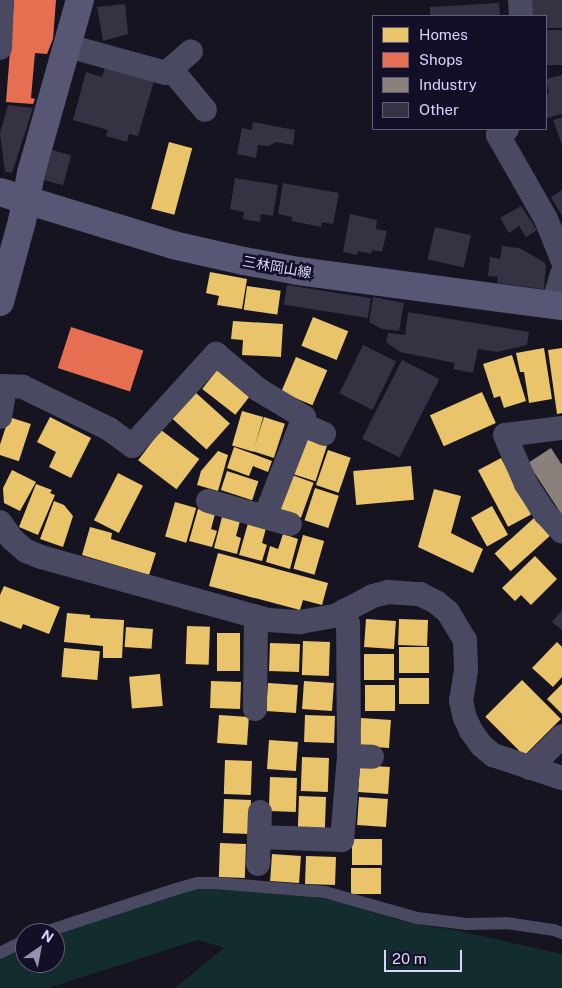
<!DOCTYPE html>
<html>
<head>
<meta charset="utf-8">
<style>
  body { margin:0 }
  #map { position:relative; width:562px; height:988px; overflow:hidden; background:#161421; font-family:"Public Sans","Noto Sans JP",sans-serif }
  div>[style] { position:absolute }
  .green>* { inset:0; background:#132c2d }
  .homes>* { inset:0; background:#e9c46a; transform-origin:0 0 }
  .shops>* { inset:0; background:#e76f51; transform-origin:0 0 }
  .industry>* { inset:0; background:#8a817c }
  .building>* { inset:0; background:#343243; transform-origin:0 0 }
  .lane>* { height:12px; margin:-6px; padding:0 6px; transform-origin:6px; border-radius:6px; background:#4a4962 }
  .street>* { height:24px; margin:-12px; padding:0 12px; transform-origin:12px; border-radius:12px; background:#4a4962 }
  .secondary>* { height:28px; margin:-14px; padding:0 14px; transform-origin:14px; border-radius:14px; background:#575674 }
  span { translate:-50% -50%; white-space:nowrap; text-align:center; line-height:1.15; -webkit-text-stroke:5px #130f26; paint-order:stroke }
  .street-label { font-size:14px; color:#d9d4ff }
  .legend { position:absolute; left:372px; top:15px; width:175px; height:115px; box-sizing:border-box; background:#130f26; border:1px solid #625e7d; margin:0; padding:6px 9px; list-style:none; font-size:15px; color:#d9d4ff }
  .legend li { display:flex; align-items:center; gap:10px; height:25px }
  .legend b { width:25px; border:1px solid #625e7d }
  .north { position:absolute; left:15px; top:923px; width:50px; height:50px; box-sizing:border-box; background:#130f26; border:1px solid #625e7d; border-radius:50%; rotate:33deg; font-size:14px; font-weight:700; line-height:20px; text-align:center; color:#d9d4ff }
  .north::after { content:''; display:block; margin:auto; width:18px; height:22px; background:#9591b1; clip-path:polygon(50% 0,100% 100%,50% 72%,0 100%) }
  .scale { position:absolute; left:384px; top:950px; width:78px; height:22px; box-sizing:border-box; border:2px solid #d9d4ff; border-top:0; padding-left:6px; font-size:15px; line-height:18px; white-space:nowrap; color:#d9d4ff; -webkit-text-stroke:4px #130f26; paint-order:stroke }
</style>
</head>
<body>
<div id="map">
  <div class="green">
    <div style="clip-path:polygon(202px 888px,305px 895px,362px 906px,394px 919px,421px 925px,455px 930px,562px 954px,562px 988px,175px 988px,224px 948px,198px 940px,48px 988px,0 988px,0 960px,14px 952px,25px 946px,25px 963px,55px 963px,55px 934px,184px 891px)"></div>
  </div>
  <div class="homes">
    <div style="left:169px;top:142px;width:24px;height:69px;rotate:15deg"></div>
    <div style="clip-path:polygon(210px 272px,247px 279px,242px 309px,217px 305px,219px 296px,206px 293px)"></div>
    <div style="left:247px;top:286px;width:34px;height:24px;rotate:8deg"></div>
    <div style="left:313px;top:317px;width:38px;height:31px;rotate:22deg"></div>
    <div style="clip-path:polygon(233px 321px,283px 324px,281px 357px,242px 355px,243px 340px,231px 339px)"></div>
    <div style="clip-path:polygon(544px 348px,552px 399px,529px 403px,524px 372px,520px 372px,516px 353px)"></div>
    <div style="clip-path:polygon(562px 348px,562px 413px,557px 414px,548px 350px)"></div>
    <div style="clip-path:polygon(512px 355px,526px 401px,504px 408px,500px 396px,494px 398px,483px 364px)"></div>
    <div style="left:296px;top:357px;width:34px;height:38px;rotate:23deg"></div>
    <div style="left:217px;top:370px;width:42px;height:24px;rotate:38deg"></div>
    <div style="left:195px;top:392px;width:47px;height:35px;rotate:42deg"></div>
    <div style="left:482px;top:392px;width:34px;height:57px;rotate:66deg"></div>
    <div style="left:242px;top:411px;width:22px;height:36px;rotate:16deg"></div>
    <div style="left:9px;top:417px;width:23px;height:39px;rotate:18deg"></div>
    <div style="clip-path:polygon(50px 417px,91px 438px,71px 478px,49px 467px,56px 452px,37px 442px)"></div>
    <div style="left:264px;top:417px;width:22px;height:36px;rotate:18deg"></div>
    <div style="left:161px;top:430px;width:48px;height:38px;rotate:37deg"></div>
    <div style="left:305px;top:439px;width:23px;height:37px;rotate:18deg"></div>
    <div style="clip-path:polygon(234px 447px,272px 461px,268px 472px,253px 466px,249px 476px,227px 468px)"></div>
    <div style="left:328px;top:450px;width:24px;height:37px;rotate:19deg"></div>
    <div style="clip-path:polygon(218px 451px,228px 455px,218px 491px,197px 485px,201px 471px)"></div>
    <div style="left:501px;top:458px;width:64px;height:26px;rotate:62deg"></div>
    <div style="left:411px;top:466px;width:34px;height:58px;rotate:85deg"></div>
    <div style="clip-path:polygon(12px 470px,36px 482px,20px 511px,4px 503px,3px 488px)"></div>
    <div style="left:227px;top:471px;width:33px;height:20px;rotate:18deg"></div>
    <div style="left:118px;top:473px;width:28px;height:53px;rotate:27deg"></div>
    <div style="left:292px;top:475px;width:23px;height:37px;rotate:20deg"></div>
    <div style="clip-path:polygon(36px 484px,52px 490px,50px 493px,55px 495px,38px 535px,19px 527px)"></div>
    <div style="left:315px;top:488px;width:25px;height:34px;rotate:18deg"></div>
    <div style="clip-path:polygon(434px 489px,461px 496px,451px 533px,483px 549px,473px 573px,418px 547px)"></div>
    <div style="clip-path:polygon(54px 501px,64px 505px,73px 516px,63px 547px,40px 539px)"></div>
    <div style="left:175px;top:502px;width:22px;height:36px;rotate:16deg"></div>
    <div style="left:492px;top:506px;width:33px;height:24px;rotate:61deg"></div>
    <div style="clip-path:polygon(198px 509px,215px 514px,211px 529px,217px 531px,212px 547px,189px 541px)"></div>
    <div style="clip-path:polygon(222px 517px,240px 521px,236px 536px,241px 538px,237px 554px,214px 548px)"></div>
    <div style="left:534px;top:518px;width:24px;height:53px;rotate:48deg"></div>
    <div style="clip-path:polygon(248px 523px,266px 528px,262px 543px,267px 545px,262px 561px,239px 555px)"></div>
    <div style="clip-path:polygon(90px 527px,112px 533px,111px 539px,156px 553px,149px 575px,82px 555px)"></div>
    <div style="clip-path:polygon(283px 534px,298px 539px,290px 569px,266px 562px,270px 546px,278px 549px)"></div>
    <div style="left:303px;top:535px;width:22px;height:35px;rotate:16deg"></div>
    <div style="clip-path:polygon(218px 553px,328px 583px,322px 605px,303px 600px,300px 610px,209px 586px)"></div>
    <div style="clip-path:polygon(535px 556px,557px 579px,531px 605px,521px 595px,515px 601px,502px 588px)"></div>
    <div style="clip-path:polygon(4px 586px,60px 607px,49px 634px,23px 624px,21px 629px,0 621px,0 595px)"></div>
    <div style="clip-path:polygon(67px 613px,90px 615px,90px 618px,124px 620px,122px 658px,103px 658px,103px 646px,64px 642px)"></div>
    <div style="left:366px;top:619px;width:30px;height:28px;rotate:4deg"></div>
    <div style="left:399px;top:619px;width:29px;height:26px;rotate:2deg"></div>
    <div style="left:187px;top:626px;width:23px;height:38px;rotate:2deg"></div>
    <div style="left:126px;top:627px;width:27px;height:20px;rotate:4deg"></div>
    <div style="left:217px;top:633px;width:23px;height:38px"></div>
    <div style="left:303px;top:641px;width:27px;height:34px;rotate:2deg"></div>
    <div style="clip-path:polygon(557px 642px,562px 647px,562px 677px,553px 687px,532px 668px)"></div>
    <div style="left:270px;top:643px;width:30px;height:28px;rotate:2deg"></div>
    <div style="left:399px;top:647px;width:30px;height:26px"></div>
    <div style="left:64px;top:648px;width:36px;height:29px;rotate:5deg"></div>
    <div style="left:364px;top:654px;width:30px;height:26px"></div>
    <div style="left:160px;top:674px;width:32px;height:31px;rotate:85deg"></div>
    <div style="left:399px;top:678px;width:30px;height:26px"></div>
    <div style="left:522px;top:680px;width:55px;height:52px;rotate:45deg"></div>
    <div style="left:211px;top:681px;width:30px;height:27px;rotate:2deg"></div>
    <div style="left:304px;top:681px;width:30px;height:28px;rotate:4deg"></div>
    <div style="left:268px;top:683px;width:30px;height:28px;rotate:4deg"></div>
    <div style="clip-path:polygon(562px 684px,562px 714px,547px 699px)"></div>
    <div style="left:365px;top:685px;width:30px;height:26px"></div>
    <div style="left:219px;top:715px;width:30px;height:28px;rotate:4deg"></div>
    <div style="left:305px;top:715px;width:30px;height:27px;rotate:2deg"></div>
    <div style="left:361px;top:718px;width:30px;height:28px;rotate:4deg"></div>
    <div style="left:269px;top:740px;width:29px;height:29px;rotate:4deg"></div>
    <div style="left:302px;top:757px;width:27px;height:34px;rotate:2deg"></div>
    <div style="left:225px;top:760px;width:27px;height:34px;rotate:2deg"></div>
    <div style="left:360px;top:765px;width:30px;height:27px;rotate:4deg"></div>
    <div style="left:270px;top:777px;width:27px;height:34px;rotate:2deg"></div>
    <div style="left:299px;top:796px;width:27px;height:34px;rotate:2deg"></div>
    <div style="left:359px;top:797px;width:29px;height:28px;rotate:4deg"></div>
    <div style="left:224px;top:799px;width:27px;height:34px;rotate:2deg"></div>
    <div style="left:352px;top:839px;width:30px;height:26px"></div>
    <div style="left:220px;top:843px;width:26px;height:34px;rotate:2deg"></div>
    <div style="left:272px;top:854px;width:29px;height:27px;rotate:4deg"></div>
    <div style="left:306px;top:856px;width:30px;height:28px;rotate:2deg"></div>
    <div style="left:351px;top:868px;width:30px;height:26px"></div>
  </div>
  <div class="shops">
    <div style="clip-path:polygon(14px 0,56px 0,53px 39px,47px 54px,35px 53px,31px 98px,35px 99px,33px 104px,6px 102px)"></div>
    <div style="left:71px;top:327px;width:76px;height:43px;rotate:18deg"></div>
  </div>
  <div class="industry">
    <div style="clip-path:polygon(551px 448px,562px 465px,562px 515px,528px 463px)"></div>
  </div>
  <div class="building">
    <div style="clip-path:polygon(529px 0,562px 0,562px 28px,546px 28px,546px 16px,530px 16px)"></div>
    <div style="clip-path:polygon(499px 3px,500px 16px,430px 16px,430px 7px)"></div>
    <div style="clip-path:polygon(125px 4px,128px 34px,103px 41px,97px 7px)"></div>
    <div style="left:546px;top:30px;width:16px;height:35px"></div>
    <div style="clip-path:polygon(105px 67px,154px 81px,138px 136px,129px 134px,127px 142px,106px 136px,108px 130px,73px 120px,86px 72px,102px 77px)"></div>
    <div style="clip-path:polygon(562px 75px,562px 114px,547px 118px,546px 94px,549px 94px,546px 79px)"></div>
    <div style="clip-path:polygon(8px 105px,33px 108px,12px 173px,5px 172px,0 133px)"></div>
    <div style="clip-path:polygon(562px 117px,562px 145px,553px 120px)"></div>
    <div style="clip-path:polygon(253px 122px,295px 130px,293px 145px,276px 142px,269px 146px,258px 145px,256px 158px,237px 154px,242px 128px,252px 130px)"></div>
    <div style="left:48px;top:149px;width:24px;height:31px;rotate:15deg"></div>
    <div style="clip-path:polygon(235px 178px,278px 185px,273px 216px,261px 214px,260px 222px,243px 219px,244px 212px,230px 209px)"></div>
    <div style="clip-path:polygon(283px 183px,339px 193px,333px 224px,322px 222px,321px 227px,292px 221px,292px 217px,278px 214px)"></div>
    <div style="clip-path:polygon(562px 190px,562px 216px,551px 197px)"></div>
    <div style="clip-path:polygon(521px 206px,537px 230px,526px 237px,519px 226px,509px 233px,500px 218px)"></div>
    <div style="clip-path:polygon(350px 214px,377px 220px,376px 229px,387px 231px,382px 252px,372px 250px,371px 254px,358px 251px,357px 255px,343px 252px)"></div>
    <div style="left:435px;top:227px;width:37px;height:33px;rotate:13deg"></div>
    <div style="clip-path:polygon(502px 246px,519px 248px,544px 262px,546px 265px,544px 289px,497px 283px,498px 277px,488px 276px,490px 257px,500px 259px)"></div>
    <div style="left:287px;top:285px;width:85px;height:20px;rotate:9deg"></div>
    <div style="clip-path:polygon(373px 297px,404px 303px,399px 331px,382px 329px,369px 322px)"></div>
    <div style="clip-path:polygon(408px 312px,529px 332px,527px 345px,497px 352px,478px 349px,473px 373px,453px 369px,455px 363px,400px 352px,386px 342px,388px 333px,405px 335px)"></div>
    <div style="left:363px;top:345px;width:37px;height:54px;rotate:26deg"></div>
    <div style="left:402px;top:360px;width:42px;height:88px;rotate:27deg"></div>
    <div style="clip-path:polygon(562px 610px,562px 630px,552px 622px)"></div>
  </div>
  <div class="lane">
    <div style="left:42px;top:933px;width:141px;rotate:-18.2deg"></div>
    <div style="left:176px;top:889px;width:22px;rotate:-16deg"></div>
    <div style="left:197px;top:883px;width:18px"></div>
    <div style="left:215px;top:883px;width:110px;rotate:4.7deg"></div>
    <div style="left:325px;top:892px;width:96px;rotate:15.8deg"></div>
    <div style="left:417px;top:918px;width:50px;rotate:6.8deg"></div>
    <div style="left:467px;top:924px;width:39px;rotate:-1deg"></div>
    <div style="left:506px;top:923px;width:49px;rotate:8.3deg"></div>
    <div style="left:554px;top:930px;width:9px;rotate:21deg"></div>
    <div style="left:0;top:953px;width:28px;rotate:-27deg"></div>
  </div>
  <div class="street">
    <div style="left:520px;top:0;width:16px;rotate:86deg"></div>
    <div style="left:68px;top:46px;width:102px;rotate:15.4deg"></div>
    <div style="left:166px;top:73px;width:33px;rotate:-41deg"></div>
    <div style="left:0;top:48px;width:48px;rotate:-87.6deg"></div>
    <div style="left:171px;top:69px;width:53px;rotate:50.3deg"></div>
    <div style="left:507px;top:129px;width:11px;rotate:146deg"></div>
    <div style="left:498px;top:135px;width:97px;rotate:60.3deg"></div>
    <div style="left:546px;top:219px;width:43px;rotate:68.2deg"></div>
    <div style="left:553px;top:305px;width:32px;rotate:-74deg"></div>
    <div style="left:0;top:386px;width:23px;rotate:2deg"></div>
    <div style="left:23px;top:387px;width:96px;rotate:26deg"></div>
    <div style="left:109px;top:429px;width:29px;rotate:36deg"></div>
    <div style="left:132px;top:446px;width:125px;rotate:-47.6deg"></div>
    <div style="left:216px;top:354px;width:56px;rotate:39.9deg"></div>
    <div style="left:259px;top:390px;width:52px;rotate:31deg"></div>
    <div style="left:304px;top:417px;width:107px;rotate:111.3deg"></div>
    <div style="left:0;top:386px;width:13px;rotate:77deg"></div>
    <div style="left:3px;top:399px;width:18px;rotate:99deg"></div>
    <div style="left:301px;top:424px;width:25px;rotate:23deg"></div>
    <div style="left:562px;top:428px;width:57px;rotate:173deg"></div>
    <div style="left:505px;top:435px;width:53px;rotate:66.8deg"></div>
    <div style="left:526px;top:484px;width:35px;rotate:57deg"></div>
    <div style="left:545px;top:513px;width:25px;rotate:48deg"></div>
    <div style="left:208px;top:501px;width:85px;rotate:15.7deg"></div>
    <div style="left:0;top:522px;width:21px;rotate:55deg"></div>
    <div style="left:12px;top:539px;width:18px;rotate:41deg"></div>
    <div style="left:26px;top:551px;width:16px;rotate:22deg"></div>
    <div style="left:41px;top:557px;width:236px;rotate:15.5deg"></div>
    <div style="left:268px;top:620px;width:32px;rotate:4deg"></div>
    <div style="left:300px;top:622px;width:36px;rotate:-10deg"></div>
    <div style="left:335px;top:616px;width:43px;rotate:-27.8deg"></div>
    <div style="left:373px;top:596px;width:16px;rotate:-15deg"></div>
    <div style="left:388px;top:592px;width:32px;rotate:4deg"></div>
    <div style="left:420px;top:594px;width:18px;rotate:27deg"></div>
    <div style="left:436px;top:602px;width:16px;rotate:40deg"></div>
    <div style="left:448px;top:612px;width:33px;rotate:59deg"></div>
    <div style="left:465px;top:640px;width:30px;rotate:88deg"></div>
    <div style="left:466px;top:670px;width:31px;rotate:99deg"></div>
    <div style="left:461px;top:701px;width:17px;rotate:77deg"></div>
    <div style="left:465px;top:718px;width:14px;rotate:65deg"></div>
    <div style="left:471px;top:731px;width:17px;rotate:54deg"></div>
    <div style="left:481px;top:745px;width:16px;rotate:40deg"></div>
    <div style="left:493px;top:755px;width:73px;rotate:18.4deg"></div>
    <div style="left:255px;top:709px;width:92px;rotate:-89.4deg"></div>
    <div style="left:349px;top:756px;width:23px;rotate:2deg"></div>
    <div style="left:530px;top:768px;width:45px;rotate:-45deg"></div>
    <div style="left:259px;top:837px;width:83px;rotate:2.1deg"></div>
    <div style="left:342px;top:840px;width:84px;rotate:-85.2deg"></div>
    <div style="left:349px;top:756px;width:132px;rotate:-90.4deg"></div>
    <div style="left:348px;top:624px;width:14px;rotate:-107deg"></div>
    <div style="left:258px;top:864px;width:52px;rotate:-87.8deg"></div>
  </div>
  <div class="secondary">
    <div style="left:0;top:192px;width:181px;rotate:17deg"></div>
    <div style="left:173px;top:245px;width:73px;rotate:12.7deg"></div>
    <div style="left:244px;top:261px;width:55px;rotate:10.5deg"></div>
    <div style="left:298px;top:271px;width:266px;rotate:7.6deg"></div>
    <div style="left:0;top:302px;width:84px;rotate:-74.8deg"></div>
    <div style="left:22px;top:221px;width:49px;rotate:-79.4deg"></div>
    <div style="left:31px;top:173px;width:180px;rotate:-74.2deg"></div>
  </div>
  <div class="street-label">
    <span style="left:277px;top:267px;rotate:10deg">三林岡山線</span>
  </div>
  <ul class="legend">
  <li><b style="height:14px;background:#e9c46a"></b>Homes</li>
  <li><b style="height:14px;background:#e76f51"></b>Shops</li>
  <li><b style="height:14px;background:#8a817c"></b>Industry</li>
  <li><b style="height:14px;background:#343243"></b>Other</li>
  </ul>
  <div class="north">N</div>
  <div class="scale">20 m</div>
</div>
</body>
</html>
